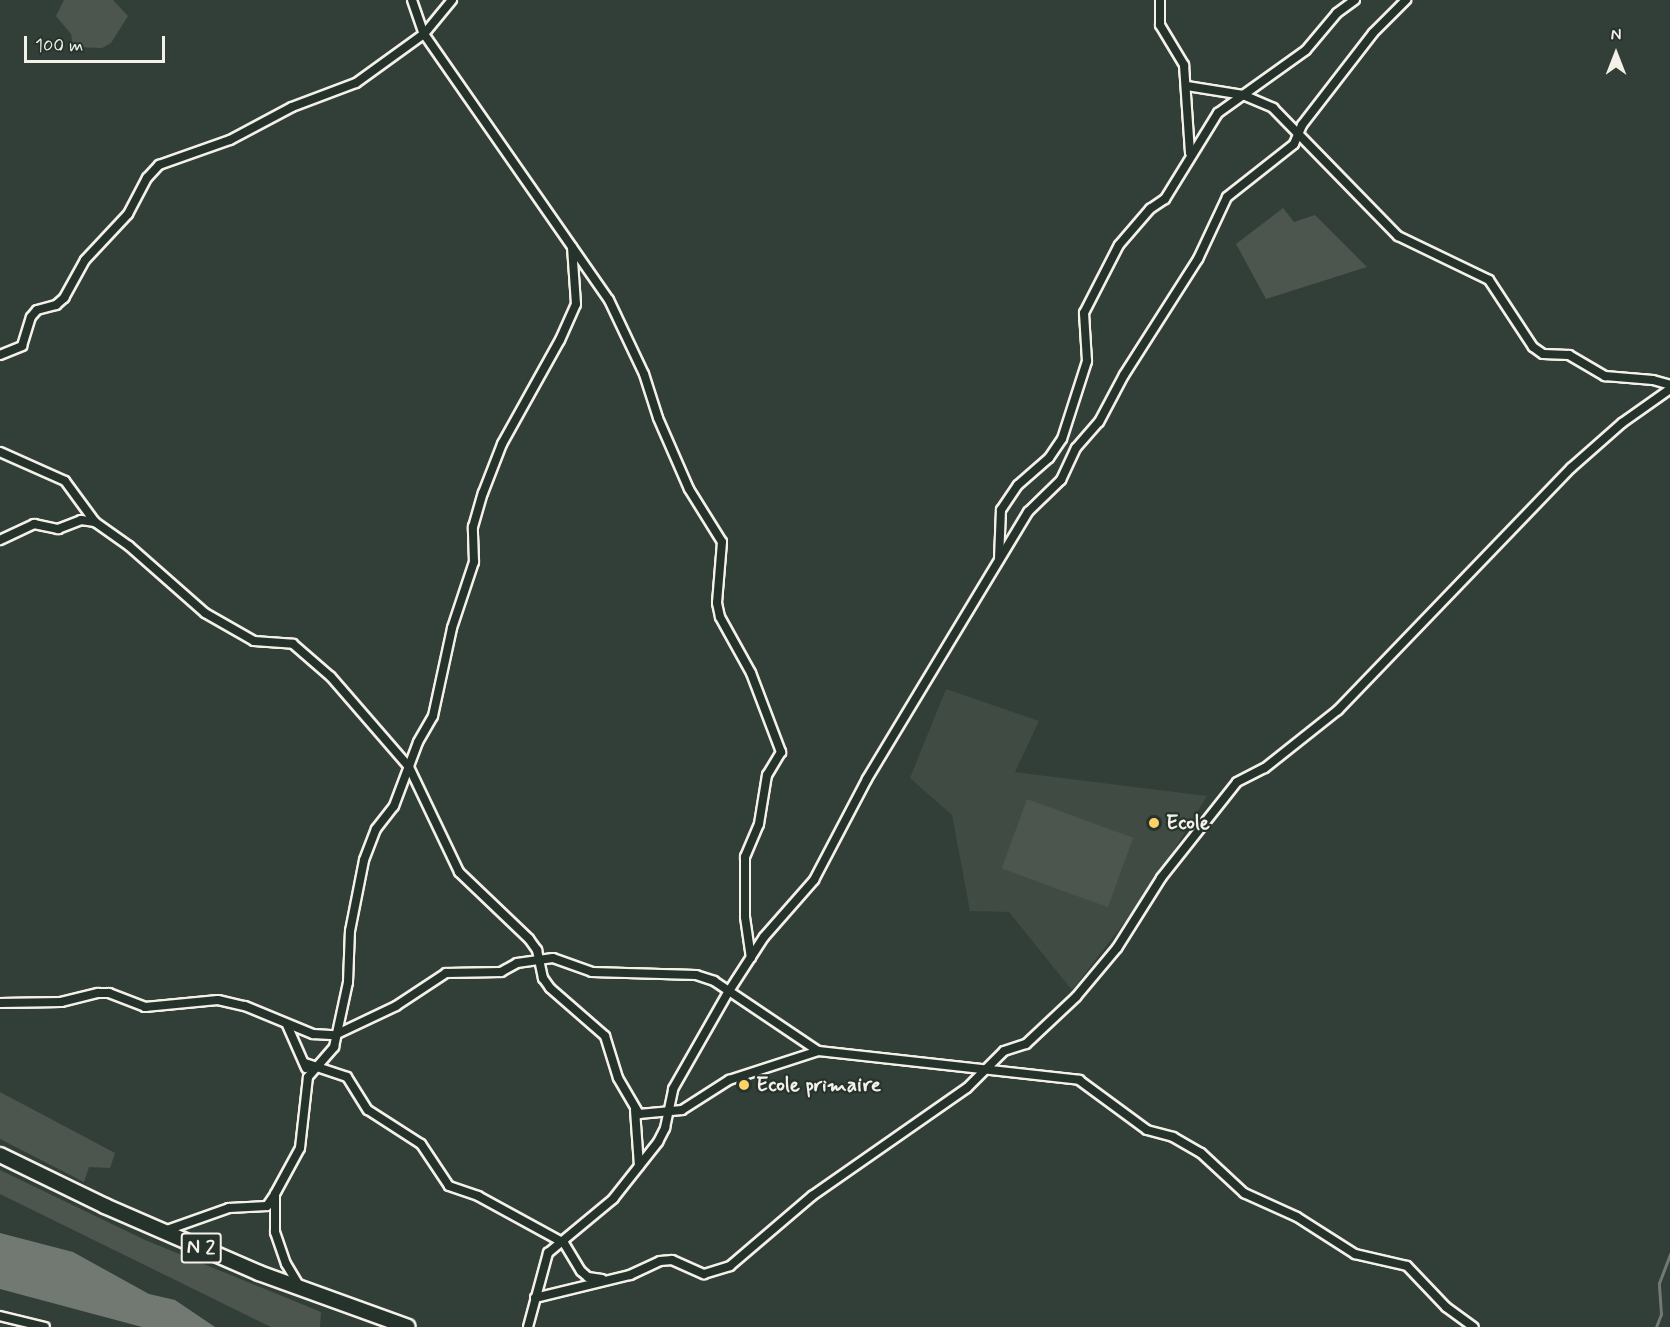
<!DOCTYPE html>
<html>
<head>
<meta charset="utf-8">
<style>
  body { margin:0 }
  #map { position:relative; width:1670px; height:1327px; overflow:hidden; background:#323e38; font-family:Mynerve,sans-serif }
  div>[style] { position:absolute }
  .built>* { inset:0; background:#404b44 }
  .green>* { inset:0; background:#4c564f; transform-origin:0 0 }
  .water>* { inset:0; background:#727972 }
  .stream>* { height:3px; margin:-1.5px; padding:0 1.5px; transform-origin:1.5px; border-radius:1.5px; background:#727972 }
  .roads { filter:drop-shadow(2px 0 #f4f1e8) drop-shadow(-2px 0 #f4f1e8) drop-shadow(0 2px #f4f1e8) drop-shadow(0 -2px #f4f1e8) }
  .minor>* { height:8px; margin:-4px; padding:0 4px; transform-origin:4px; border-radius:4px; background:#26332d }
  .primary>* { height:14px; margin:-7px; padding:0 7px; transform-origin:7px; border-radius:7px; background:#26332d }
  .dots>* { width:16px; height:16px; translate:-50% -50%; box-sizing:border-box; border:3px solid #26332d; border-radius:50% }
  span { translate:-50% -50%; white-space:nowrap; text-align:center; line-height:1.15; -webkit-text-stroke:4.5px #26332d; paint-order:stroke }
  .shield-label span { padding:2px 4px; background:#26332d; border:2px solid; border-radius:4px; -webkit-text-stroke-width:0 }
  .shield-label { font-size:20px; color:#f4f1e8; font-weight:700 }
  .poi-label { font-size:21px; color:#f4f1e8; font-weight:700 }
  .left { translate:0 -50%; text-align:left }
  .north { position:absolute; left:1586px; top:24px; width:60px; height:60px; -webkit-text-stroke:4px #26332d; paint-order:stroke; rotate:0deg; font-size:16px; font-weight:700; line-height:24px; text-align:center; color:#f4f1e8 }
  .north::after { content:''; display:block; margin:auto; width:21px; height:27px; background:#f4f1e8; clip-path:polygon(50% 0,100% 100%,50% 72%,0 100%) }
  .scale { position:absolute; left:24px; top:36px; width:141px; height:27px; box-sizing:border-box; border:3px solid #f4f1e8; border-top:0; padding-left:8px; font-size:18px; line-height:21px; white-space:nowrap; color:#f4f1e8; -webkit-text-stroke:4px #26332d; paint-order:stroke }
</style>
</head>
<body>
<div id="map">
  <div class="built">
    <div style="clip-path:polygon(946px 689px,1039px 721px,1015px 772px,1207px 796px,1148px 892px,1072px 990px,1009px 912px,970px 911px,952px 815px,910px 778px)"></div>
  </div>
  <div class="green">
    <div style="clip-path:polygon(64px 0,113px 0,128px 16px,111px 43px,102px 48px,73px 47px,71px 34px,56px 16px)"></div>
    <div style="clip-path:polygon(1283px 208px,1294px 222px,1315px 215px,1367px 267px,1266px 299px,1236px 244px)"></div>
    <div style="left:1027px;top:799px;width:113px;height:74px;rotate:20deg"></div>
    <div style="clip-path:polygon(0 1092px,115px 1153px,110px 1168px,89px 1167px,84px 1182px,0 1139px)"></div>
    <div style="clip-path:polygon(0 1170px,145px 1240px,321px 1312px,320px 1327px,271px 1327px,0 1194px)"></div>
  </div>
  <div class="water">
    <div style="clip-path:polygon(0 1233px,73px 1252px,149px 1294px,175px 1300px,215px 1327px,142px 1327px,0 1289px)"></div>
  </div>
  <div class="stream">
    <div style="left:1656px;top:1327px;width:14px;rotate:-69deg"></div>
    <div style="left:1661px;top:1314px;width:31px;rotate:-94deg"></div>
    <div style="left:1659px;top:1283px;width:31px;rotate:-69deg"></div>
  </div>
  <div class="roads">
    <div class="minor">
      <div style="left:412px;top:0;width:36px;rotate:71deg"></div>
      <div style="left:424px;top:34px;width:324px;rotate:55.2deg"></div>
      <div style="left:609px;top:300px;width:82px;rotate:64.7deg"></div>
      <div style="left:644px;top:374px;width:46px;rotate:72.3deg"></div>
      <div style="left:658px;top:418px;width:77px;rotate:66.4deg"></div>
      <div style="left:689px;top:489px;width:62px;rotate:58.1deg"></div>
      <div style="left:722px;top:542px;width:61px;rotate:94.7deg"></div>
      <div style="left:717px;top:603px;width:14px;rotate:78deg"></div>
      <div style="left:720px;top:617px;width:64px;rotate:61deg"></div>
      <div style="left:751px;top:673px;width:85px;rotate:69.2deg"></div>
      <div style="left:781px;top:752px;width:27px;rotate:121deg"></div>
      <div style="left:767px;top:775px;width:50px;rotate:99.3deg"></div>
      <div style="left:759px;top:824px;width:36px;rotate:113deg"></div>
      <div style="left:745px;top:857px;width:60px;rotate:90deg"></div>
      <div style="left:745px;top:917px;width:41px;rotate:81.7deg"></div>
      <div style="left:1160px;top:0;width:25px;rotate:90deg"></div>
      <div style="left:1160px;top:25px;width:47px;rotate:59deg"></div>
      <div style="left:1184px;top:65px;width:88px;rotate:86.1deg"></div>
      <div style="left:1187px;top:86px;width:57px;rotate:9.1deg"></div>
      <div style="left:1243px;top:95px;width:33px;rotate:23deg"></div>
      <div style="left:1273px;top:108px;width:179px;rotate:45.7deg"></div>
      <div style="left:1398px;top:236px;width:101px;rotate:25.8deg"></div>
      <div style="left:1489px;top:280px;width:80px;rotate:56.7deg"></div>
      <div style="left:1533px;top:347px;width:12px;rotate:35deg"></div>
      <div style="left:1543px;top:354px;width:26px;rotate:2deg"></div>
      <div style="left:1569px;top:355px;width:42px;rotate:30.3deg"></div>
      <div style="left:1605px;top:376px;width:48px;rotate:4.8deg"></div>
      <div style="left:1653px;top:380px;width:18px;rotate:16deg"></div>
      <div style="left:0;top:355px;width:24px;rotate:-22deg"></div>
      <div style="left:22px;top:346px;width:30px;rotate:-73deg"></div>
      <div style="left:31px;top:317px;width:9px;rotate:-49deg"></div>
      <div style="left:37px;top:310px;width:20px;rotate:-15deg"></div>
      <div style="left:56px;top:305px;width:11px;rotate:-41deg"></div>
      <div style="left:64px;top:298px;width:43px;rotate:-61.1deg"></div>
      <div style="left:85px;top:260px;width:63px;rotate:-46.9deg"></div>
      <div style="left:128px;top:214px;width:41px;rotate:-62.2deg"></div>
      <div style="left:147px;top:178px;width:18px;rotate:-47deg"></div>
      <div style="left:159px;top:165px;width:75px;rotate:-19.4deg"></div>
      <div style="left:230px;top:140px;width:70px;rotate:-28deg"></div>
      <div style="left:292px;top:107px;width:68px;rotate:-20.6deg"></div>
      <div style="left:356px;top:83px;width:84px;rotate:-35.8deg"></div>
      <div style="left:424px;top:34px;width:44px;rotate:-50.5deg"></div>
      <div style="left:0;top:452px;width:71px;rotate:24deg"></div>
      <div style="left:65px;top:481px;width:51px;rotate:53.8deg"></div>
      <div style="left:95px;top:522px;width:42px;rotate:35.2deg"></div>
      <div style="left:129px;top:546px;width:101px;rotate:41.4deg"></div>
      <div style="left:205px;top:613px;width:56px;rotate:29.7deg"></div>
      <div style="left:254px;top:641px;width:39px;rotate:4deg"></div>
      <div style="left:293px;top:644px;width:50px;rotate:41deg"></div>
      <div style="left:331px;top:677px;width:119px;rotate:49.1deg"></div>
      <div style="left:409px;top:767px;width:116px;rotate:64.5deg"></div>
      <div style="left:459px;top:872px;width:97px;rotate:43.7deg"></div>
      <div style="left:529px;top:939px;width:14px;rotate:54deg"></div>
      <div style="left:537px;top:950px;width:29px;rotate:78deg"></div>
      <div style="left:543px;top:978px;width:12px;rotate:55deg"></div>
      <div style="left:550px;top:988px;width:73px;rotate:41.1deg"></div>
      <div style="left:605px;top:1036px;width:44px;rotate:72.8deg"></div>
      <div style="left:618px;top:1078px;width:42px;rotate:59.7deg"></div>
      <div style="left:639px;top:1114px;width:43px;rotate:-5.3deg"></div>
      <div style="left:682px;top:1110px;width:56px;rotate:-32.6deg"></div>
      <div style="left:729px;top:1080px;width:94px;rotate:-18deg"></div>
      <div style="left:818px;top:1051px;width:263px;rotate:6.3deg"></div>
      <div style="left:1079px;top:1080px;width:84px;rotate:36.3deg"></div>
      <div style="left:1147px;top:1130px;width:27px;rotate:15deg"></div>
      <div style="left:1173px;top:1137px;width:32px;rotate:30deg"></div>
      <div style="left:1201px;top:1153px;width:59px;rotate:42.9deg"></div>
      <div style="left:1244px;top:1193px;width:58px;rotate:24.4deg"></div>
      <div style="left:1297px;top:1217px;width:69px;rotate:32.5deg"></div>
      <div style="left:1355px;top:1254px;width:53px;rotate:13deg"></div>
      <div style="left:1407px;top:1266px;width:57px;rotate:46.4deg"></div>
      <div style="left:1446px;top:1307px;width:34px;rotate:36deg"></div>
      <div style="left:0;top:540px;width:38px;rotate:-25deg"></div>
      <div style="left:34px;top:524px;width:25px;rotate:12deg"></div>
      <div style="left:58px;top:529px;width:25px;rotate:-21deg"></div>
      <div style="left:81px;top:520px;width:14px;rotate:8deg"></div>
      <div style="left:999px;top:559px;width:49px;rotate:-87.7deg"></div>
      <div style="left:1001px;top:510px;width:30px;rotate:-56deg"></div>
      <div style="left:1018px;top:485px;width:41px;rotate:-41.1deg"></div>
      <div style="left:1049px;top:458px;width:23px;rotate:-56deg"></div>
      <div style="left:1062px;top:439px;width:82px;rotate:-72.2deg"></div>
      <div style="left:1087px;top:361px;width:48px;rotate:-93.6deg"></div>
      <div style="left:1084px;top:313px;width:76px;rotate:-62.8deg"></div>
      <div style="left:1119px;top:245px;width:48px;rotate:-49.3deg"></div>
      <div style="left:1150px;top:209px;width:18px;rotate:-34deg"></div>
      <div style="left:1165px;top:199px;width:101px;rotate:-58.4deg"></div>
      <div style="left:1218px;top:113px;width:108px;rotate:-35.6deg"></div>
      <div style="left:1306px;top:50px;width:48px;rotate:-50deg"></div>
      <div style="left:1337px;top:13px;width:22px;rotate:-36deg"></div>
      <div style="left:0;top:1003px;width:61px;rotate:-0.9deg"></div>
      <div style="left:61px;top:1002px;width:38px;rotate:-14deg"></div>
      <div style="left:98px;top:993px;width:11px"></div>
      <div style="left:109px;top:993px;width:39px;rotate:21deg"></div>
      <div style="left:145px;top:1007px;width:73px;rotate:-5.5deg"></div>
      <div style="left:218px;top:1000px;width:28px;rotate:13deg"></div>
      <div style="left:245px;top:1006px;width:74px;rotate:22.4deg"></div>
      <div style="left:313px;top:1034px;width:22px;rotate:3deg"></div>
      <div style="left:335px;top:1035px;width:68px;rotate:-25.4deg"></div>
      <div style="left:396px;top:1006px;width:60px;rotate:-33.4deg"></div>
      <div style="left:446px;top:973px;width:55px;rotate:-1deg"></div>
      <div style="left:501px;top:972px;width:18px;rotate:-29deg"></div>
      <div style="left:517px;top:963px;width:36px;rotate:-8deg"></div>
      <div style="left:553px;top:958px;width:41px;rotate:19.7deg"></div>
      <div style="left:592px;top:972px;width:104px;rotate:1.7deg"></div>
      <div style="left:696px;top:975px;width:19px;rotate:18deg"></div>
      <div style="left:714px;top:981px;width:125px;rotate:33.9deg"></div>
      <div style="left:287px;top:1025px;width:47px;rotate:66.2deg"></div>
      <div style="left:305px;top:1063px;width:44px;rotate:18.4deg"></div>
      <div style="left:347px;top:1077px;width:39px;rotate:58deg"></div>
      <div style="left:368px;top:1110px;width:63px;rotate:32.7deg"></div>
      <div style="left:421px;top:1144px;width:50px;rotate:56.3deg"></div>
      <div style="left:449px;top:1186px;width:31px;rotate:19deg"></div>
      <div style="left:478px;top:1196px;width:98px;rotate:28.7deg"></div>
      <div style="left:564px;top:1243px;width:33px;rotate:59deg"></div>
      <div style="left:581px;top:1271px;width:9px;rotate:41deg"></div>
      <div style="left:588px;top:1277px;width:14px;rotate:8deg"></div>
      <div style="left:635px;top:1110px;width:56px;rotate:85.9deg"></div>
      <div style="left:164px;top:1231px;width:69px;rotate:-19.5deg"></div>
      <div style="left:229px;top:1208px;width:38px;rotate:-3deg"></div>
      <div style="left:267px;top:1206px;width:14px;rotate:-56deg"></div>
      <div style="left:300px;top:1287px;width:27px;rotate:-121deg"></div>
      <div style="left:286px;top:1264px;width:34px;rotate:-109deg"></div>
      <div style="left:275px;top:1232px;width:38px;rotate:-90deg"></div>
      <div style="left:275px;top:1194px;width:52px;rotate:-61.5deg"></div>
      <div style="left:300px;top:1148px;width:71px;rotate:-83.6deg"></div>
      <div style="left:308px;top:1077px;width:40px;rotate:-49deg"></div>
      <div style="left:334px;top:1047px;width:66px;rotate:-77.8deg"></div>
      <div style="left:348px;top:982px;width:51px;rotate:-87.8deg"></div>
      <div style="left:350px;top:931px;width:72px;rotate:-78.8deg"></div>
      <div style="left:364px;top:860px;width:33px;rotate:-69deg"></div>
      <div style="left:376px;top:829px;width:29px;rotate:-52deg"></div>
      <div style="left:394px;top:806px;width:68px;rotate:-69.4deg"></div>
      <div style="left:418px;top:742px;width:30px;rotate:-60deg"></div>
      <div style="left:433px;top:716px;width:90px;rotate:-77.8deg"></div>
      <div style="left:452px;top:628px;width:70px;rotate:-71.6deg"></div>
      <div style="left:474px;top:562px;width:35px;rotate:-92deg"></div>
      <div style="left:473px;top:527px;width:35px;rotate:-74deg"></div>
      <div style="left:483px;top:493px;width:53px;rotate:-68.8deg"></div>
      <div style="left:502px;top:444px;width:119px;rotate:-60.9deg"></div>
      <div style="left:560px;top:340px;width:39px;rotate:-66deg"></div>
      <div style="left:576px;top:304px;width:57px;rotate:-94deg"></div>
      <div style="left:535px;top:1298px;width:98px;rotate:-13.6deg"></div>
      <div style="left:630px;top:1275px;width:33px;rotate:-25deg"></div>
      <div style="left:660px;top:1261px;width:12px;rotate:-5deg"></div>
      <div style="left:672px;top:1260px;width:35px;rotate:24deg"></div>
      <div style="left:704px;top:1274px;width:27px;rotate:-17deg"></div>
      <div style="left:730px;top:1266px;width:108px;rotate:-40.5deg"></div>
      <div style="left:812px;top:1196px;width:189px;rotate:-34.9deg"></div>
      <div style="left:967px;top:1088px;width:52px;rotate:-45deg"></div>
      <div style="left:1004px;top:1051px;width:23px;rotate:-18deg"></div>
      <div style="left:1026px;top:1044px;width:69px;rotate:-43.2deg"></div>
      <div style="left:1076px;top:997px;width:64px;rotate:-50.1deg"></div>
      <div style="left:1117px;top:948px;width:83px;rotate:-57.8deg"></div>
      <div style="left:1161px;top:878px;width:122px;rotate:-51.6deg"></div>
      <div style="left:1237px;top:782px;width:31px;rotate:-27deg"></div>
      <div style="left:1265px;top:768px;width:93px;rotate:-38.5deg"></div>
      <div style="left:1338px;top:710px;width:336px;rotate:-46.1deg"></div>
      <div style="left:1571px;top:468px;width:68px;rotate:-41.4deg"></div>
      <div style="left:1622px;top:423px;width:59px;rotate:-35.3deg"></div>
      <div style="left:0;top:1316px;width:46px;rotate:13.7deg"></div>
      <div style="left:528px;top:1327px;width:77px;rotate:-74.9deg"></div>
      <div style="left:548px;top:1253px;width:85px;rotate:-39.7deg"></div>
      <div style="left:613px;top:1199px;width:73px;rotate:-51.7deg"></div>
      <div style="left:658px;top:1142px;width:16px;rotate:-63deg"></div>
      <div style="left:665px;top:1128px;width:40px;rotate:-78deg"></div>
      <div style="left:673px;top:1089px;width:113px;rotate:-60.3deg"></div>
      <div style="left:729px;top:991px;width:64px;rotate:-57.1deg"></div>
      <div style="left:764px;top:937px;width:76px;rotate:-48.7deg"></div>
      <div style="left:814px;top:880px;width:114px;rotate:-62.3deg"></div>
      <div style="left:867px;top:779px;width:312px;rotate:-58.9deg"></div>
      <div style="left:1028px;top:512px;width:46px;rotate:-44.1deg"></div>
      <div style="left:1061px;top:480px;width:35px;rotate:-65deg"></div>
      <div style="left:1076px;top:448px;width:35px;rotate:-49deg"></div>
      <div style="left:1099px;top:422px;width:53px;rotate:-62deg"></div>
      <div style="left:1124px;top:375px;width:138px;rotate:-57.5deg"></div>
      <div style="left:1198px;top:259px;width:68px;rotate:-64.9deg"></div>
      <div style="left:1227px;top:197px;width:85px;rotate:-38.3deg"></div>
      <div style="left:1294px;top:144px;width:21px;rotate:-67deg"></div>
      <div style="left:1302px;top:125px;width:116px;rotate:-52.3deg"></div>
      <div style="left:1373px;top:33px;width:47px;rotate:-45deg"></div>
    </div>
    <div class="primary">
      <div style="left:0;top:1155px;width:117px;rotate:25.9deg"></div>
      <div style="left:105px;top:1206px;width:168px;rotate:23.5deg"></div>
      <div style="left:259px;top:1273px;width:158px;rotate:19.9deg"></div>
    </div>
  </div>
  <div class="dots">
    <div style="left:1154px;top:823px;background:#ffd166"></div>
    <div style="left:744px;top:1085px;background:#ffd166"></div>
  </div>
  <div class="shield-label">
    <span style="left:201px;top:1248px">N 2</span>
  </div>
  <div class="poi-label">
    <span class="left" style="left:1166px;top:823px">Ecole</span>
    <span class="left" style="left:756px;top:1085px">Ecole primaire</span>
  </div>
  <div class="north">N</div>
  <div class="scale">100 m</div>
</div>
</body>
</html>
